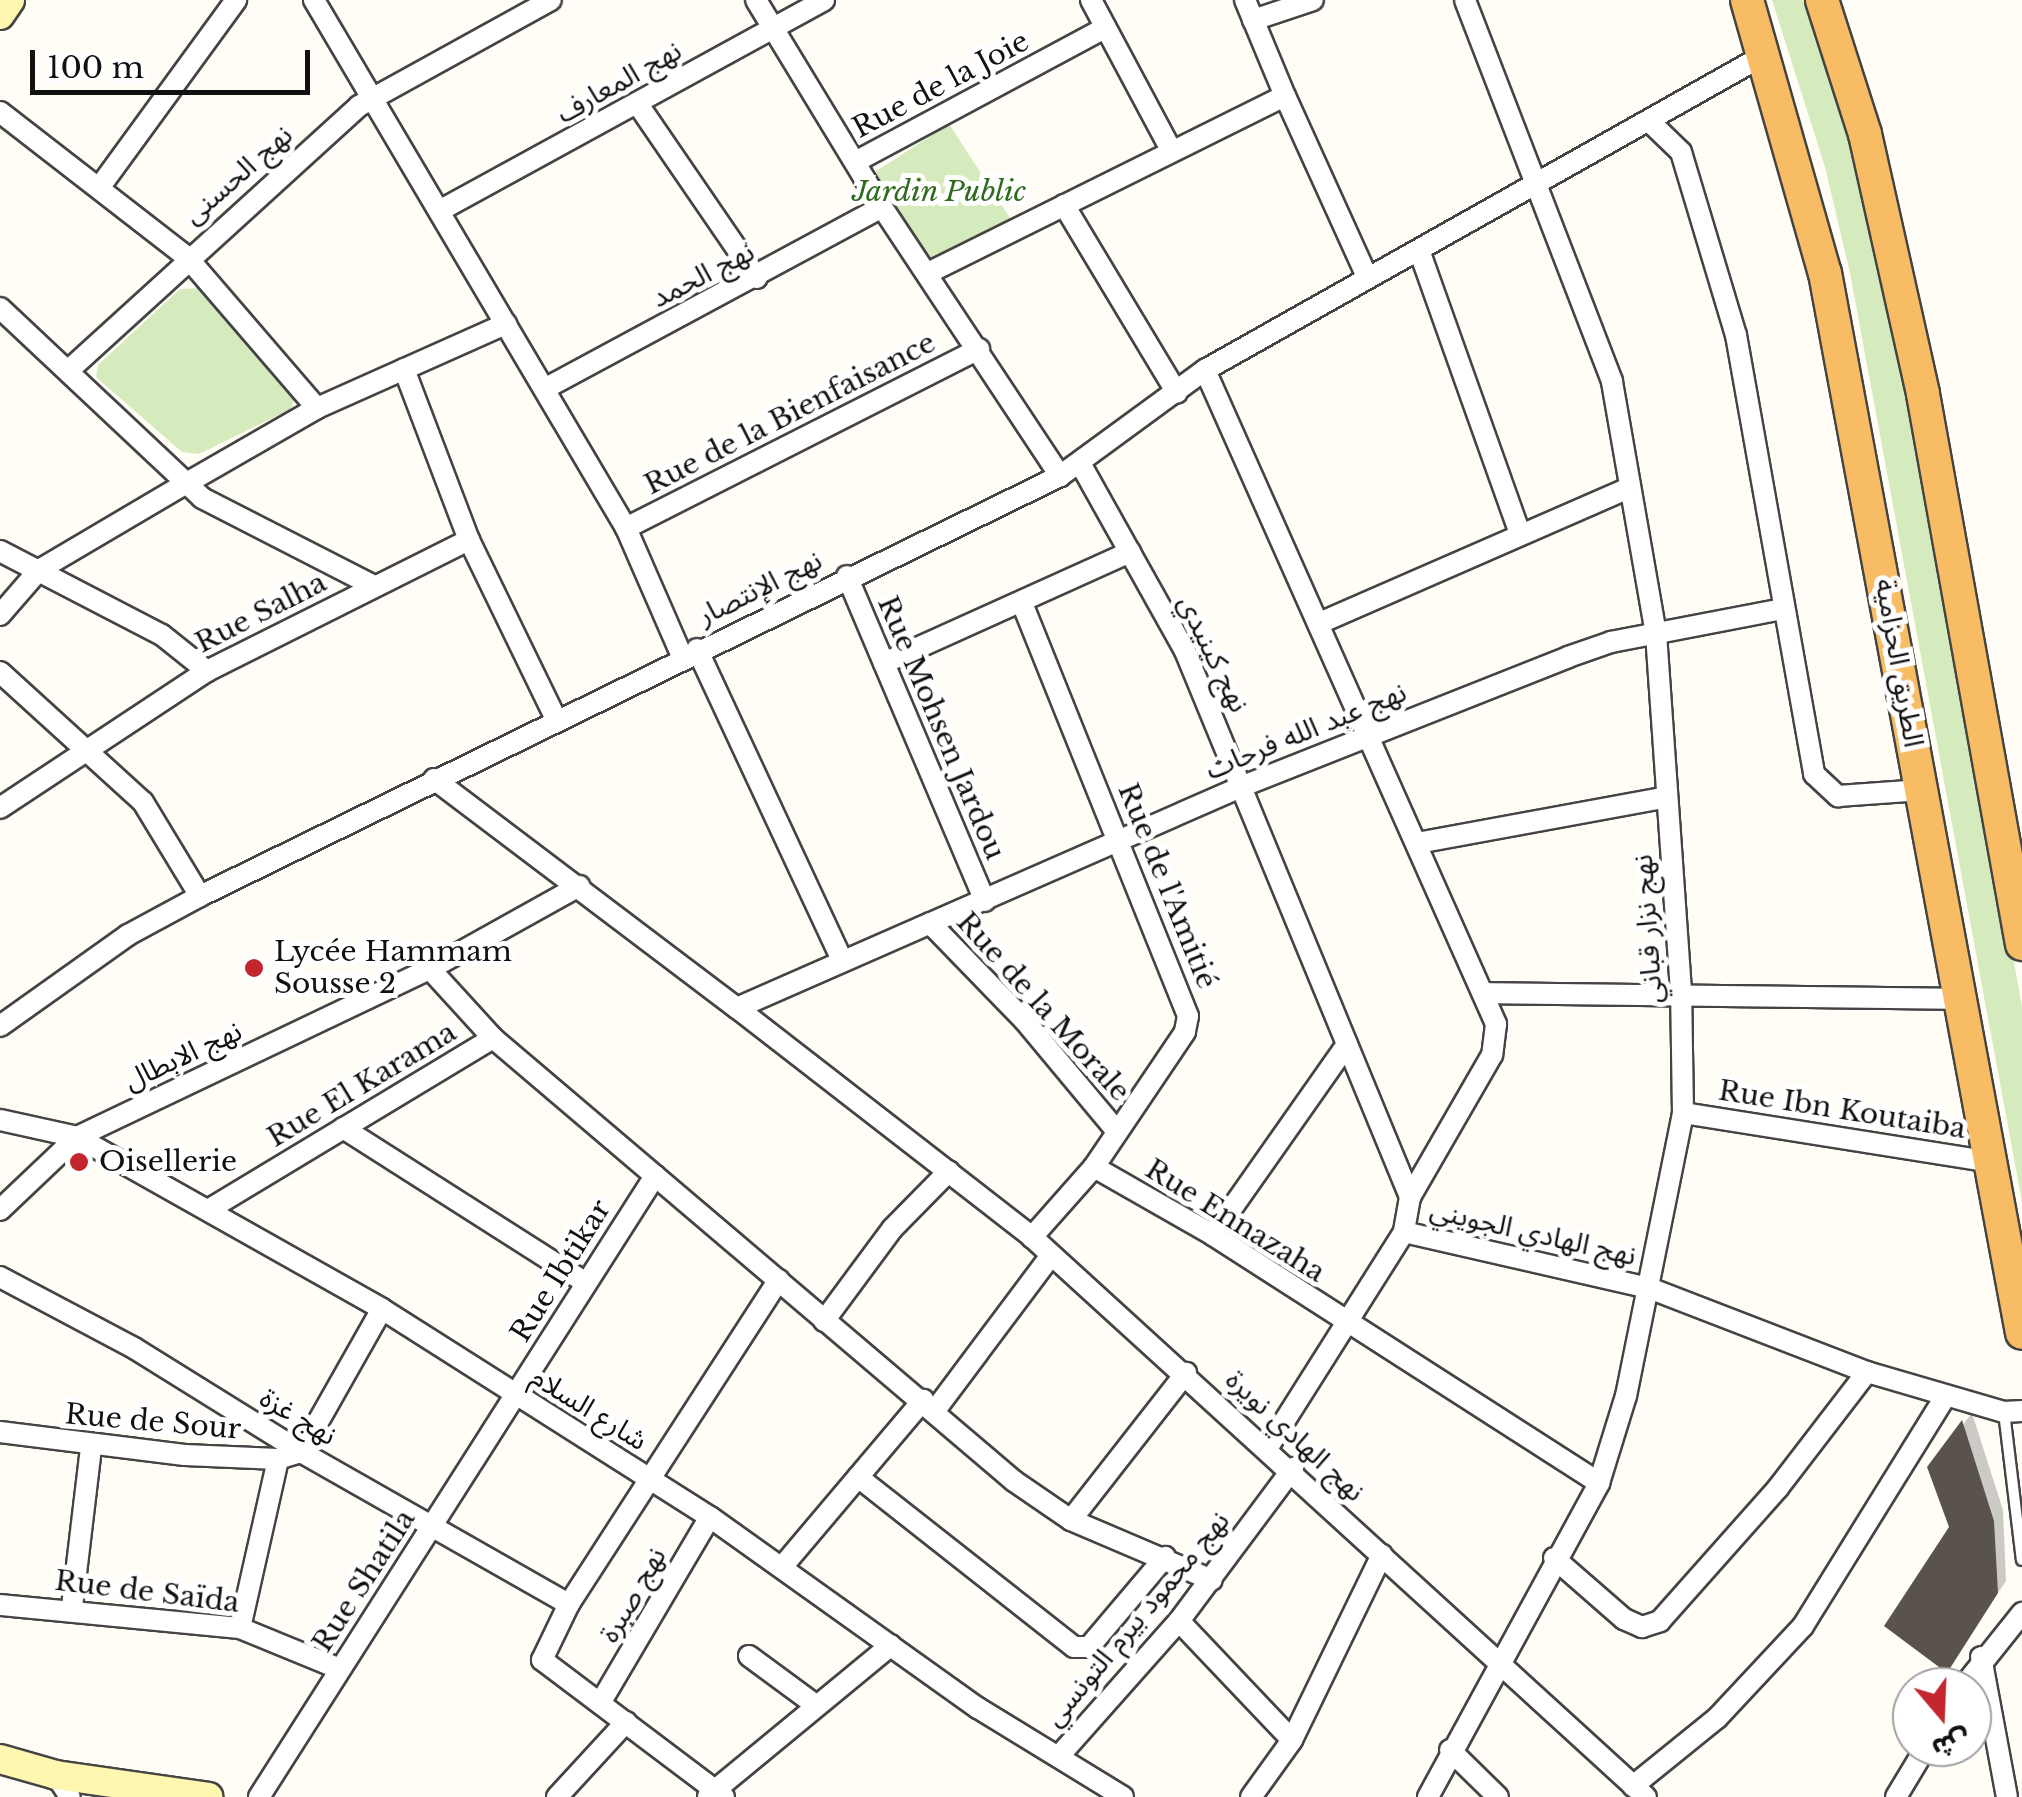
<!DOCTYPE html>
<html>
<head>
<meta charset="utf-8">
<style>
  body { margin:0 }
  #map { position:relative; width:2022px; height:1797px; overflow:hidden; background:#fffdf5; font-family:"Libre Baskerville","Noto Sans Arabic",serif }
  div>[style] { position:absolute }
  .green>* { inset:0; background:#d5ebbd; transform-origin:0 0 }
  .shadow>* { inset:0; background:#0003 }
  .building>* { inset:0; background:#5a524d }
  .roads { filter:drop-shadow(2px 0 #444) drop-shadow(-2px 0 #444) drop-shadow(0 2px #444) drop-shadow(0 -2px #444) }
  .service>* { height:10px; margin:-5px; padding:0 5px; transform-origin:5px; border-radius:5px; background:#fff }
  .minor>* { height:20px; margin:-10px; padding:0 10px; transform-origin:10px; border-radius:10px; background:#fff }
  .secondary>* { height:28px; margin:-14px; padding:0 14px; transform-origin:14px; border-radius:14px; background:#fff6b0 }
  .trunk>* { height:32px; margin:-16px; padding:0 16px; transform-origin:16px; border-radius:16px; background:#f7bc64 }
  .dots>* { width:28px; height:28px; translate:-50% -50%; box-sizing:border-box; border:5px solid #fff; border-radius:50% }
  span { translate:-50% -50%; white-space:nowrap; text-align:center; line-height:1.15; -webkit-text-stroke:10px #fff; paint-order:stroke }
  .street-label { font-size:28px; color:#111 }
  .park-label { font-size:28px; color:#2f6b1f; font-style:italic }
  .poi-label { font-size:28px; color:#111 }
  .left { translate:0 -50%; text-align:left }
  .north { position:absolute; left:1892px; top:1667px; width:100px; height:100px; box-sizing:border-box; background:#fff; border:2px solid #a0a0a0; border-radius:50%; rotate:161deg; font-size:28px; font-weight:700; line-height:40px; text-align:center; color:#111 }
  .north::after { content:''; display:block; margin:auto; width:35px; height:45px; background:#c4262e; clip-path:polygon(50% 0,100% 100%,50% 72%,0 100%) }
  .scale { position:absolute; left:30px; top:50px; width:280px; height:45px; box-sizing:border-box; border:5px solid #111; border-top:0; padding-left:12px; font-size:30px; line-height:35px; white-space:nowrap; color:#111; -webkit-text-stroke:8px #fff; paint-order:stroke }
</style>
</head>
<body>
<div id="map">
  <div class="green">
    <div style="clip-path:polygon(1772px 0,1809px 0,1884px 266px,2022px 1006px,2022px 1202px,1850px 273px,1825px 167px)"></div>
    <div style="left:949px;top:124px;width:113px;height:91px;rotate:57deg"></div>
    <div style="clip-path:polygon(201px 288px,295px 397px,291px 409px,199px 454px,182px 452px,96px 377px,98px 365px,180px 289px)"></div>
  </div>
  <div class="shadow">
    <div style="clip-path:polygon(1972px 1413px,2003px 1510px,2006px 1581px,1946px 1670px,1952px 1527px,1930px 1467px)"></div>
  </div>
  <div class="building">
    <div style="clip-path:polygon(1962px 1420px,1994px 1521px,1998px 1593px,1947px 1673px,1884px 1626px,1949px 1527px,1927px 1467px)"></div>
  </div>
  <div class="roads">
    <div class="service">
      <div style="left:2004px;top:1412px;width:149px;rotate:83.1deg"></div>
    </div>
    <div class="minor">
      <div style="left:314px;top:0;width:613px;rotate:59.42deg"></div>
      <div style="left:626px;top:528px;width:140px;rotate:66.4deg"></div>
      <div style="left:756px;top:0;width:242px;rotate:58.7deg"></div>
      <div style="left:882px;top:207px;width:323px;rotate:56.5deg"></div>
      <div style="left:1091px;top:0;width:170px;rotate:61.9deg"></div>
      <div style="left:1253px;top:20px;width:63px;rotate:-18.4deg"></div>
      <div style="left:1285px;top:96px;width:199px;rotate:65.6deg"></div>
      <div style="left:637px;top:103px;width:212px;rotate:55.6deg"></div>
      <div style="left:0;top:112px;width:237px;rotate:37.8deg"></div>
      <div style="left:187px;top:257px;width:199px;rotate:49.3deg"></div>
      <div style="left:1650px;top:122px;width:43px;rotate:44.1deg"></div>
      <div style="left:1681px;top:152px;width:191px;rotate:73.3deg"></div>
      <div style="left:1736px;top:335px;width:446px;rotate:79.9deg"></div>
      <div style="left:1814px;top:774px;width:33px;rotate:43deg"></div>
      <div style="left:1838px;top:796px;width:84px;rotate:-4.1deg"></div>
      <div style="left:855px;top:162px;width:284px;rotate:-28.2deg"></div>
      <div style="left:99px;top:188px;width:233px;rotate:-53.9deg"></div>
      <div style="left:1064px;top:205px;width:219px;rotate:59deg"></div>
      <div style="left:439px;top:211px;width:439px;rotate:-28.7deg"></div>
      <div style="left:1419px;top:250px;width:300px;rotate:70.4deg"></div>
      <div style="left:928px;top:273px;width:398px;rotate:-26.4deg"></div>
      <div style="left:1285px;top:96px;width:104px;rotate:-112.6deg"></div>
      <div style="left:0;top:308px;width:277px;rotate:43.2deg"></div>
      <div style="left:202px;top:498px;width:193px;rotate:27.1deg"></div>
      <div style="left:404px;top:369px;width:183px;rotate:69.2deg"></div>
      <div style="left:469px;top:540px;width:197px;rotate:64.1deg"></div>
      <div style="left:69px;top:370px;width:392px;rotate:-42.3deg"></div>
      <div style="left:359px;top:106px;width:219px;rotate:-28.9deg"></div>
      <div style="left:1205px;top:370px;width:716px;rotate:66.01deg"></div>
      <div style="left:1496px;top:1024px;width:31px;rotate:97deg"></div>
      <div style="left:1492px;top:1055px;width:164px;rotate:120deg"></div>
      <div style="left:546px;top:388px;width:382px;rotate:-28.3deg"></div>
      <div style="left:1080px;top:463px;width:215px;rotate:60.8deg"></div>
      <div style="left:1185px;top:651px;width:591px;rotate:67.6deg"></div>
      <div style="left:1410px;top:1197px;width:36px;rotate:100deg"></div>
      <div style="left:1404px;top:1232px;width:254px;rotate:122.3deg"></div>
      <div style="left:626px;top:528px;width:396px;rotate:-26.9deg"></div>
      <div style="left:0;top:551px;width:182px;rotate:27.4deg"></div>
      <div style="left:162px;top:635px;width:58px;rotate:38.7deg"></div>
      <div style="left:847px;top:576px;width:353px;rotate:67deg"></div>
      <div style="left:1022px;top:603px;width:445px;rotate:68.1deg"></div>
      <div style="left:1188px;top:1016px;width:16px;rotate:101deg"></div>
      <div style="left:1185px;top:1032px;width:163px;rotate:124deg"></div>
      <div style="left:1094px;top:1167px;width:94px;rotate:131.5deg"></div>
      <div style="left:1032px;top:1237px;width:831px;rotate:42.37deg"></div>
      <div style="left:0;top:615px;width:60px;rotate:-49.1deg"></div>
      <div style="left:39px;top:570px;width:169px;rotate:-30.5deg"></div>
      <div style="left:185px;top:484px;width:152px;rotate:-29.9deg"></div>
      <div style="left:317px;top:408px;width:207px;rotate:-24deg"></div>
      <div style="left:1322px;top:622px;width:332px;rotate:-23.6deg"></div>
      <div style="left:697px;top:649px;width:343px;rotate:65deg"></div>
      <div style="left:884px;top:663px;width:270px;rotate:-24.3deg"></div>
      <div style="left:0;top:672px;width:193px;rotate:42.3deg"></div>
      <div style="left:143px;top:802px;width:110px;rotate:58.8deg"></div>
      <div style="left:434px;top:779px;width:380px;rotate:37.1deg"></div>
      <div style="left:737px;top:1008px;width:553px;rotate:-23.69deg"></div>
      <div style="left:1243px;top:786px;width:350px;rotate:-21.6deg"></div>
      <div style="left:1568px;top:657px;width:46px;rotate:-19.2deg"></div>
      <div style="left:1611px;top:642px;width:174px;rotate:-10.9deg"></div>
      <div style="left:0;top:808px;width:248px;rotate:-33.5deg"></div>
      <div style="left:207px;top:671px;width:293px;rotate:-26.6deg"></div>
      <div style="left:1417px;top:843px;width:254px;rotate:-10.4deg"></div>
      <div style="left:930px;top:923px;width:136px;rotate:45.9deg"></div>
      <div style="left:1025px;top:1021px;width:141px;rotate:50.2deg"></div>
      <div style="left:430px;top:969px;width:93px;rotate:47.6deg"></div>
      <div style="left:493px;top:1038px;width:684px;rotate:40.37deg"></div>
      <div style="left:1014px;top:1481px;width:69px;rotate:34.4deg"></div>
      <div style="left:1071px;top:1520px;width:153px;rotate:23.1deg"></div>
      <div style="left:1484px;top:993px;width:477px;rotate:0.7deg"></div>
      <div style="left:737px;top:1008px;width:373px;rotate:37.8deg"></div>
      <div style="left:0;top:1026px;width:157px;rotate:-35.4deg"></div>
      <div style="left:128px;top:935px;width:82px;rotate:-28.4deg"></div>
      <div style="left:200px;top:896px;width:957px;rotate:-26.03deg"></div>
      <div style="left:1060px;top:476px;width:180px;rotate:-36.2deg"></div>
      <div style="left:1205px;top:370px;width:644px;rotate:-29.39deg"></div>
      <div style="left:1683px;top:1113px;width:313px;rotate:9deg"></div>
      <div style="left:0;top:1120px;width:79px;rotate:12.4deg"></div>
      <div style="left:77px;top:1137px;width:350px;rotate:29.4deg"></div>
      <div style="left:382px;top:1309px;width:388px;rotate:32.4deg"></div>
      <div style="left:710px;top:1517px;width:329px;rotate:35.5deg"></div>
      <div style="left:978px;top:1708px;width:170px;rotate:31.5deg"></div>
      <div style="left:343px;top:1128px;width:287px;rotate:32.5deg"></div>
      <div style="left:1094px;top:1167px;width:137px;rotate:29.7deg"></div>
      <div style="left:1213px;top:1235px;width:459px;rotate:32.7deg"></div>
      <div style="left:0;top:1210px;width:106px;rotate:-43.5deg"></div>
      <div style="left:77px;top:1137px;width:391px;rotate:-25.5deg"></div>
      <div style="left:430px;top:969px;width:171px;rotate:-29.1deg"></div>
      <div style="left:208px;top:1210px;width:333px;rotate:-31.1deg"></div>
      <div style="left:1404px;top:1232px;width:251px;rotate:12.9deg"></div>
      <div style="left:1649px;top:1288px;width:234px;rotate:21.1deg"></div>
      <div style="left:1867px;top:1372px;width:143px;rotate:16.3deg"></div>
      <div style="left:2004px;top:1412px;width:18px;rotate:-3deg"></div>
      <div style="left:1213px;top:1235px;width:233px;rotate:-54.9deg"></div>
      <div style="left:0;top:1277px;width:152px;rotate:27.9deg"></div>
      <div style="left:134px;top:1348px;width:197px;rotate:31.9deg"></div>
      <div style="left:301px;top:1452px;width:308px;rotate:29.6deg"></div>
      <div style="left:824px;top:1321px;width:114px;rotate:-53.5deg"></div>
      <div style="left:892px;top:1229px;width:81px;rotate:-45.5deg"></div>
      <div style="left:936px;top:1409px;width:189px;rotate:-53.2deg"></div>
      <div style="left:0;top:1432px;width:186px;rotate:7.1deg"></div>
      <div style="left:185px;top:1455px;width:93px;rotate:2.5deg"></div>
      <div style="left:278px;top:1459px;width:24px;rotate:-17deg"></div>
      <div style="left:301px;top:1452px;width:164px;rotate:-60.5deg"></div>
      <div style="left:858px;top:1477px;width:275px;rotate:38.2deg"></div>
      <div style="left:1074px;top:1647px;width:15px"></div>
      <div style="left:1089px;top:1647px;width:118px;rotate:-49.8deg"></div>
      <div style="left:1071px;top:1520px;width:187px;rotate:-52deg"></div>
      <div style="left:1554px;top:1558px;width:93px;rotate:41.1deg"></div>
      <div style="left:1624px;top:1619px;width:20px;rotate:24deg"></div>
      <div style="left:1642px;top:1627px;width:19px;rotate:-18deg"></div>
      <div style="left:1660px;top:1621px;width:178px;rotate:-48.4deg"></div>
      <div style="left:1778px;top:1488px;width:146px;rotate:-52.5deg"></div>
      <div style="left:782px;top:1567px;width:219px;rotate:-49.8deg"></div>
      <div style="left:0;top:1605px;width:241px;rotate:5.5deg"></div>
      <div style="left:240px;top:1628px;width:108px;rotate:22.3deg"></div>
      <div style="left:72px;top:1607px;width:161px;rotate:-83.2deg"></div>
      <div style="left:1179px;top:1621px;width:164px;rotate:46.5deg"></div>
      <div style="left:1292px;top:1740px;width:70px;rotate:125.7deg"></div>
      <div style="left:240px;top:1628px;width:173px;rotate:-77.3deg"></div>
      <div style="left:749px;top:1656px;width:81px;rotate:36.4deg"></div>
      <div style="left:1981px;top:1657px;width:142px;rotate:79.5deg"></div>
      <div style="left:1963px;top:1687px;width:95px;rotate:-51.4deg"></div>
      <div style="left:602px;top:1700px;width:212px;rotate:-59.5deg"></div>
      <div style="left:1292px;top:1740px;width:206px;rotate:-64.1deg"></div>
      <div style="left:1450px;top:1750px;width:67px;rotate:44.4deg"></div>
      <div style="left:1059px;top:1756px;width:181px;rotate:-48.4deg"></div>
      <div style="left:1179px;top:1621px;width:191px;rotate:-53.3deg"></div>
      <div style="left:56px;top:1775px;width:26px;rotate:58deg"></div>
      <div style="left:1633px;top:1786px;width:108px;rotate:-39deg"></div>
      <div style="left:1717px;top:1718px;width:126px;rotate:-46.9deg"></div>
      <div style="left:1803px;top:1626px;width:269px;rotate:-58.2deg"></div>
      <div style="left:708px;top:1796px;width:237px;rotate:-39.5deg"></div>
      <div style="left:259px;top:1797px;width:737px;rotate:-57.48deg"></div>
      <div style="left:557px;top:1797px;width:102px;rotate:-47.4deg"></div>
      <div style="left:724px;top:1797px;width:228px;rotate:-143deg"></div>
      <div style="left:542px;top:1660px;width:62px;rotate:-64.3deg"></div>
      <div style="left:569px;top:1604px;width:386px;rotate:-57.1deg"></div>
      <div style="left:1428px;top:1797px;width:358px;rotate:-61.4deg"></div>
      <div style="left:1599px;top:1483px;width:91px;rotate:-72.8deg"></div>
      <div style="left:1626px;top:1396px;width:289px;rotate:-78.6deg"></div>
      <div style="left:1683px;top:1113px;width:122px;rotate:-90.9deg"></div>
      <div style="left:1681px;top:991px;width:358px;rotate:-94deg"></div>
      <div style="left:1656px;top:634px;width:257px;rotate:-99.9deg"></div>
      <div style="left:1612px;top:381px;width:408px;rotate:-111.1deg"></div>
      <div style="left:1896px;top:1797px;width:58px;rotate:-59deg"></div>
    </div>
    <div class="secondary">
      <div style="left:0;top:15px;width:18px;rotate:-56deg"></div>
      <div style="left:0;top:1759px;width:58px;rotate:15.9deg"></div>
      <div style="left:56px;top:1775px;width:154px;rotate:8.2deg"></div>
    </div>
    <div class="trunk">
      <div style="left:1747px;top:0;width:284px;rotate:74.1deg"></div>
      <div style="left:1825px;top:273px;width:1078px;rotate:79.47deg"></div>
      <div style="left:1822px;top:0;width:141px;rotate:72.2deg"></div>
      <div style="left:1865px;top:134px;width:266px;rotate:77.4deg"></div>
      <div style="left:1923px;top:394px;width:559px;rotate:79.8deg"></div>
    </div>
  </div>
  <div class="dots">
    <div style="left:254px;top:968px;background:#c4262e"></div>
    <div style="left:79px;top:1162px;background:#c4262e"></div>
  </div>
  <div class="street-label">
    <span style="left:619px;top:82px;rotate:-29deg">نهج المعارف</span>
    <span style="left:941px;top:85px;rotate:-28deg">Rue de la Joie</span>
    <span style="left:238px;top:175px;rotate:-41deg">نهج الحسنى</span>
    <span style="left:703px;top:275px;rotate:-27deg">نهج الحمد</span>
    <span style="left:790px;top:414px;rotate:-27deg">Rue de la Bienfaisance</span>
    <span style="left:760px;top:588px;rotate:-26deg">نهج الإنتصار</span>
    <span style="left:261px;top:613px;rotate:-27deg">Rue Salha</span>
    <span style="left:1213px;top:654px;rotate:64deg">نهج كينيدي</span>
    <span style="left:1899px;top:663px;rotate:80deg">الطريق الحزامية</span>
    <span style="left:941px;top:728px;rotate:67deg">Rue Mohsen Jardou</span>
    <span style="left:1306px;top:731px;rotate:-22deg">نهج عبد الله فرحات</span>
    <span style="left:1167px;top:886px;rotate:68deg">Rue de l'Amitié</span>
    <span style="left:1648px;top:929px;rotate:-94deg">نهج نزار قباني</span>
    <span style="left:1043px;top:1007px;rotate:48deg">Rue de la Morale</span>
    <span style="left:183px;top:1056px;rotate:-25deg">نهج الابطال</span>
    <span style="left:362px;top:1085px;rotate:-31deg">Rue El Karama</span>
    <span style="left:1842px;top:1110px;rotate:9deg">Rue Ibn Koutaiba</span>
    <span style="left:1235px;top:1221px;rotate:32deg">Rue Ennazaha</span>
    <span style="left:1533px;top:1233px;rotate:13deg">نهج الهادي الجويني</span>
    <span style="left:561px;top:1271px;rotate:-58deg">Rue Ibtikar</span>
    <span style="left:589px;top:1409px;rotate:32deg">شارع السلام</span>
    <span style="left:298px;top:1417px;rotate:31deg">نهج غزة</span>
    <span style="left:153px;top:1422px;rotate:5deg">Rue de Sour</span>
    <span style="left:1295px;top:1436px;rotate:43deg">نهج الهادي نويرة</span>
    <span style="left:364px;top:1581px;rotate:-57deg">Rue Shatila</span>
    <span style="left:147px;top:1592px;rotate:7deg">Rue de Saïda</span>
    <span style="left:633px;top:1595px;rotate:-60deg">نهج صبرة</span>
    <span style="left:1137px;top:1619px;rotate:-50deg">نهج محمود بيرم التونسي</span>
  </div>
  <div class="park-label">
    <span style="left:939px;top:192px">Jardin Public</span>
  </div>
  <div class="poi-label">
    <span class="left" style="left:274px;top:968px">Lycée Hammam<br>Sousse 2</span>
    <span class="left" style="left:99px;top:1162px">Oisellerie</span>
  </div>
  <div class="north">ش</div>
  <div class="scale">100 m</div>
</div>
</body>
</html>
